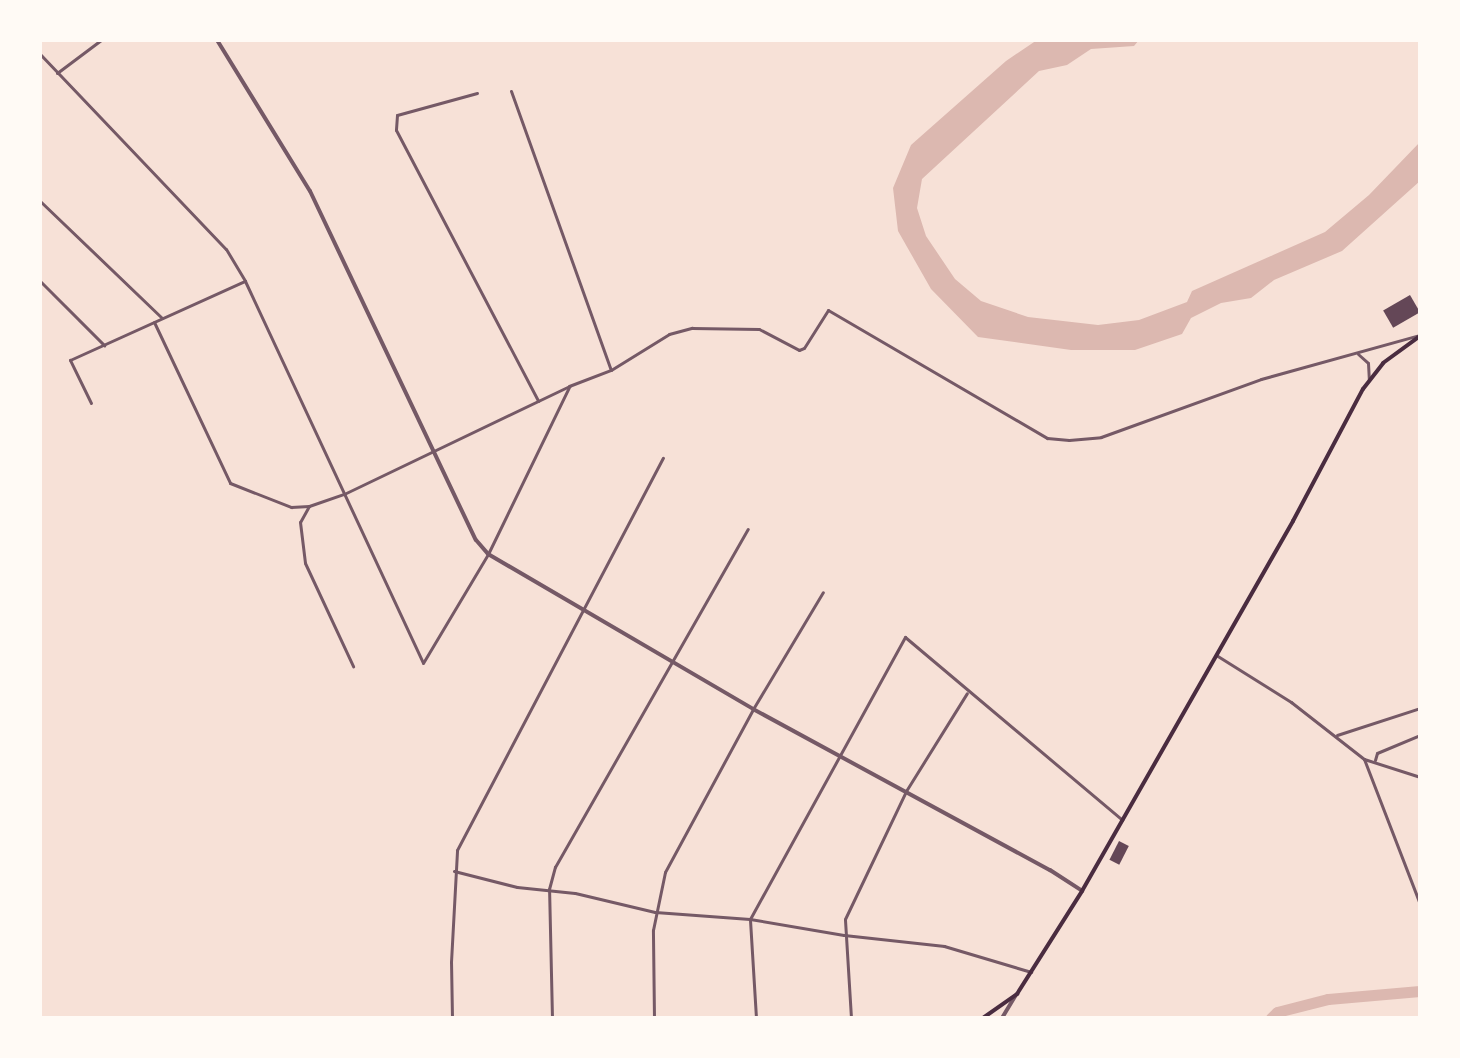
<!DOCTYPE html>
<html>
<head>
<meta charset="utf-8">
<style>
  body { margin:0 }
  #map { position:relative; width:1460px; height:1058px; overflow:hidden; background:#f7e1d7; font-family:"Source Sans 3",sans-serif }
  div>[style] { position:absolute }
  .water>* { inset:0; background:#dcb8b0 }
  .river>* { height:11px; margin:-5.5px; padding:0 5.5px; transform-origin:5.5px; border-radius:5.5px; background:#dcb8b0 }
  .building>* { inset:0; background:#644757; transform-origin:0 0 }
  .minor>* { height:3px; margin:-1.5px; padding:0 1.5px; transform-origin:1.5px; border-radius:1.5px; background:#755966 }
  .tertiary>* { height:4px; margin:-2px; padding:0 2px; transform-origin:2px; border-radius:2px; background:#755966 }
  .secondary>* { height:4px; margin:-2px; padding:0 2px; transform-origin:2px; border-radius:2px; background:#4a2c40 }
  span { translate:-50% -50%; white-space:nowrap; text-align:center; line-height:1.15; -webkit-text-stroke:8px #fffaf5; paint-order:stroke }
  .frame { position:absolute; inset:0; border:42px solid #fffaf5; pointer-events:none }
</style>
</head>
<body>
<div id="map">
  <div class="water">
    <div style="clip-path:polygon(1037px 40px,1139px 40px,1134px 46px,1091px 49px,1067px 65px,1039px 71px,922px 179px,917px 208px,926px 236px,955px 279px,981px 301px,1028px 317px,1098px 325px,1139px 320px,1187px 302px,1192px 291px,1325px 232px,1369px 195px,1420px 142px,1420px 181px,1342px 251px,1274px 280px,1251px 298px,1221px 303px,1191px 318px,1182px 334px,1135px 350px,1071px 350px,978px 337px,931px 289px,898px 231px,893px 188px,911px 145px,1006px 61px)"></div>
  </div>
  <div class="river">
    <div style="left:1271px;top:1018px;width:8px;rotate:-45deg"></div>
    <div style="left:1277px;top:1012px;width:53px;rotate:-14.3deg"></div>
    <div style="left:1328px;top:999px;width:92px;rotate:-5deg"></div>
  </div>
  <div class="building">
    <div style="left:1410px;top:295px;width:20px;height:31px;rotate:60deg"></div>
    <div style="left:1119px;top:841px;width:11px;height:21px;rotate:27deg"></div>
  </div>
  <div class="minor">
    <div style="left:40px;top:54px;width:269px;rotate:46.4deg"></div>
    <div style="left:226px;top:249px;width:37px;rotate:59deg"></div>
    <div style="left:245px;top:281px;width:421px;rotate:65deg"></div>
    <div style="left:57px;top:73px;width:55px;rotate:-36.9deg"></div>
    <div style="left:511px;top:91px;width:296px;rotate:70.3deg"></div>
    <div style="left:477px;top:93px;width:83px;rotate:164.6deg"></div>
    <div style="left:397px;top:115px;width:15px;rotate:94deg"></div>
    <div style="left:396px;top:130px;width:306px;rotate:62.3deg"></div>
    <div style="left:40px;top:201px;width:169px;rotate:43.8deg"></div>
    <div style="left:40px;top:281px;width:91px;rotate:45deg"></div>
    <div style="left:154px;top:322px;width:178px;rotate:64.7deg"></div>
    <div style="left:230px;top:483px;width:66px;rotate:21.5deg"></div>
    <div style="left:291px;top:507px;width:18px;rotate:-3deg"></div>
    <div style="left:309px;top:506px;width:37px;rotate:-19deg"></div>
    <div style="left:344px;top:494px;width:250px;rotate:-25.6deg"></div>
    <div style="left:569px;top:386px;width:45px;rotate:-20.9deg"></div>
    <div style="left:611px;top:370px;width:68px;rotate:-31.8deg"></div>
    <div style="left:669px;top:334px;width:24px;rotate:-15deg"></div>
    <div style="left:692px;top:328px;width:67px;rotate:0.9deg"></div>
    <div style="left:759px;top:329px;width:45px;rotate:27.7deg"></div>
    <div style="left:799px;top:350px;width:5px;rotate:-22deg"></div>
    <div style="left:804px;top:348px;width:45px;rotate:-57.7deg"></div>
    <div style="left:828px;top:310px;width:254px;rotate:30.3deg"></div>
    <div style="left:1047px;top:438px;width:22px;rotate:5deg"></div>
    <div style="left:1069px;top:440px;width:32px;rotate:-5deg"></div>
    <div style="left:1101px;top:437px;width:170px;rotate:-19.9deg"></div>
    <div style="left:1261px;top:379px;width:165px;rotate:-15.5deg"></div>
    <div style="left:1358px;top:354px;width:13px;rotate:42deg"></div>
    <div style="left:1368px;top:363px;width:17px;rotate:87deg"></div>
    <div style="left:91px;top:403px;width:48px;rotate:-116deg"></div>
    <div style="left:70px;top:360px;width:192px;rotate:-24.3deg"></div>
    <div style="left:309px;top:506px;width:18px;rotate:119deg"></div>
    <div style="left:300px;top:522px;width:41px;rotate:83deg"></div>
    <div style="left:305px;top:563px;width:114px;rotate:65deg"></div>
    <div style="left:1216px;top:655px;width:89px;rotate:32.1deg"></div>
    <div style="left:1291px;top:702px;width:93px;rotate:38deg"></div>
    <div style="left:1364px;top:759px;width:155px;rotate:68.9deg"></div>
    <div style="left:423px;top:663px;width:127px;rotate:-59.2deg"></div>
    <div style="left:488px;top:554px;width:186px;rotate:-64.1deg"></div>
    <div style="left:1337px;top:735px;width:87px;rotate:-18deg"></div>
    <div style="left:1364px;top:759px;width:59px;rotate:17.8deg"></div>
    <div style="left:1375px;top:760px;width:7px;rotate:-74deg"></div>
    <div style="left:1377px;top:753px;width:47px;rotate:-22.7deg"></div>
    <div style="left:454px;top:871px;width:65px;rotate:14.3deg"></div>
    <div style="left:517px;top:887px;width:58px;rotate:5.9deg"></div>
    <div style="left:575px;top:893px;width:82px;rotate:13.4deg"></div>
    <div style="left:655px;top:912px;width:95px;rotate:4.2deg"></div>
    <div style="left:750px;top:919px;width:95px;rotate:9.7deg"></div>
    <div style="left:844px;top:935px;width:101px;rotate:6.3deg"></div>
    <div style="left:944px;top:946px;width:91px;rotate:16.6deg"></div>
    <div style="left:452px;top:1018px;width:56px;rotate:-91deg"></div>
    <div style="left:451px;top:962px;width:112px;rotate:-86.9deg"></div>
    <div style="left:457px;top:850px;width:443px;rotate:-62.3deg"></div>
    <div style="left:552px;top:1018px;width:129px;rotate:-91.3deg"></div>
    <div style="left:549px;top:889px;width:23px;rotate:-75deg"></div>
    <div style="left:555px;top:867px;width:389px;rotate:-60.3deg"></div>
    <div style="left:654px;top:1018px;width:88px;rotate:-90.7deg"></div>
    <div style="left:653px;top:930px;width:59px;rotate:-78.3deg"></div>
    <div style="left:665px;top:872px;width:185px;rotate:-61.6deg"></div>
    <div style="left:753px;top:709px;width:136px;rotate:-59.1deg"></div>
    <div style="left:756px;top:1018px;width:99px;rotate:-93.5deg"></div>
    <div style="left:750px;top:919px;width:322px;rotate:-61.2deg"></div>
    <div style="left:905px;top:637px;width:284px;rotate:40.1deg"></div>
    <div style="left:851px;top:1018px;width:99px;rotate:-93.5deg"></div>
    <div style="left:845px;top:919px;width:142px;rotate:-64.5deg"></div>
    <div style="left:906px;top:791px;width:115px;rotate:-58.1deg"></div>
  </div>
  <div class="tertiary">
    <div style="left:217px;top:40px;width:177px;rotate:58.4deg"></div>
    <div style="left:310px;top:191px;width:386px;rotate:64.6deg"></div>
    <div style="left:476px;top:540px;width:18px;rotate:49deg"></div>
    <div style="left:488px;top:554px;width:307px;rotate:30.3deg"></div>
    <div style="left:753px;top:709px;width:338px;rotate:28.5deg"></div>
    <div style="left:1050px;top:870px;width:38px;rotate:33deg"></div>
    <div style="left:1002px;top:1018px;width:26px;rotate:-59deg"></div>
  </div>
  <div class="secondary">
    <div style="left:983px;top:1018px;width:42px;rotate:-35.2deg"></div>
    <div style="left:1017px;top:994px;width:122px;rotate:-57.7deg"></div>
    <div style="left:1082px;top:891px;width:426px;rotate:-60.3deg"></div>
    <div style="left:1293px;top:521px;width:149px;rotate:-62.1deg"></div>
    <div style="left:1363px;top:389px;width:33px;rotate:-52deg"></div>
    <div style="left:1383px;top:363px;width:46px;rotate:-36.1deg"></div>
  </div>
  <div class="frame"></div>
</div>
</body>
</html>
